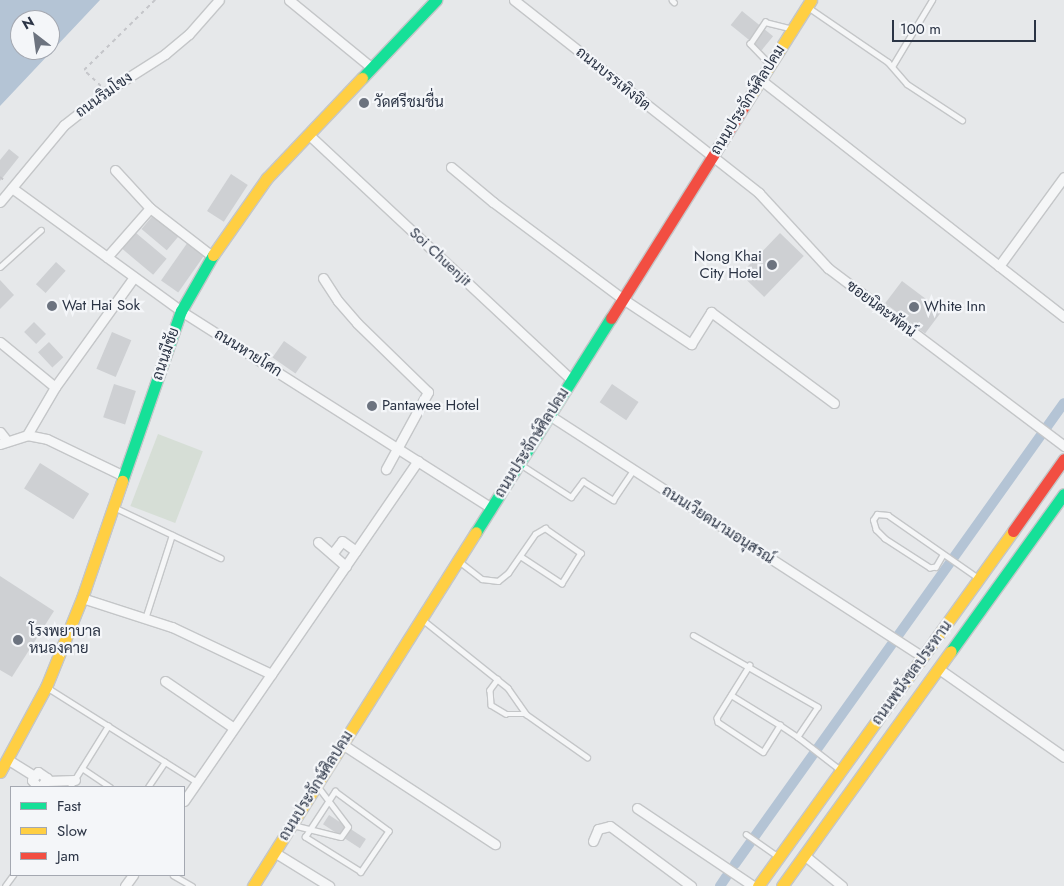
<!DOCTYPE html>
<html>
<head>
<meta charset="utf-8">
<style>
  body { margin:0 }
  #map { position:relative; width:1064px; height:886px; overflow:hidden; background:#e6e8ea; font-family:Jost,Sarabun,sans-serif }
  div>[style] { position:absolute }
  .green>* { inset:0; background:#d6ded6; transform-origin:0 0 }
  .water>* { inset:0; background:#b4c4d5 }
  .canal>* { height:10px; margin:-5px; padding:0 5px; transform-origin:5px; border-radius:5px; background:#b4c4d5 }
  .building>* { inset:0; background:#ced0d3; transform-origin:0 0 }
  .path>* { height:2px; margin-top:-1px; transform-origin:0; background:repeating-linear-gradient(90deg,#c5c6ca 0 4px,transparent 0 8px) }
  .roads { filter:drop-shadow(1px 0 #c4c6c8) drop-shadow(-1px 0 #c4c6c8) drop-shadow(0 1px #c4c6c8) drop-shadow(0 -1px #c4c6c8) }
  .lane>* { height:4.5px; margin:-2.25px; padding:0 2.25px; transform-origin:2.25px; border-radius:2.25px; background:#f5f6f7 }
  .street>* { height:9px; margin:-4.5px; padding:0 4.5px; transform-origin:4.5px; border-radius:4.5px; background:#f5f6f7 }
  .fast>* { height:11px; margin:-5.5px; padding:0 5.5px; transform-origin:5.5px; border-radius:5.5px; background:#16e098 }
  .slow>* { height:11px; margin:-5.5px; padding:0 5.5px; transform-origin:5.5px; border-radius:5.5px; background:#ffcf43 }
  .jam>* { height:11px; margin:-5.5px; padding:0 5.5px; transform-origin:5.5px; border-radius:5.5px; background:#f24e42 }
  .dots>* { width:14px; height:14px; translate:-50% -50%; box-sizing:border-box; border:2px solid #f4f6f9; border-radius:50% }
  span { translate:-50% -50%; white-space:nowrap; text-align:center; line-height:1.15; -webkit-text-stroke:4.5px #f4f6f9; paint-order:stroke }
  .street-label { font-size:15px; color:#2b3445 }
  .poi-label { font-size:15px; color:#2b3445 }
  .left { translate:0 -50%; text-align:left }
  .right { translate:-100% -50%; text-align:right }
  .legend { position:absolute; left:10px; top:786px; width:175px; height:90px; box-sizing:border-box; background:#f4f6f9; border:1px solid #a4a8b1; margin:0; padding:6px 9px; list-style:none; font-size:15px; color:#2b3445 }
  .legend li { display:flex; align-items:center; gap:10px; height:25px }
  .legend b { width:25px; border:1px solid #a4a8b1 }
  .north { position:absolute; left:10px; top:10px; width:50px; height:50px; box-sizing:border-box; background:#f4f6f9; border:1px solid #a4a8b1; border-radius:50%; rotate:330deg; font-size:14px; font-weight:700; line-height:20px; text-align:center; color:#2b3445 }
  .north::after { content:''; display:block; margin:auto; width:18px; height:22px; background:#6c737f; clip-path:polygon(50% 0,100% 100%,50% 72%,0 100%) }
  .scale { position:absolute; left:892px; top:20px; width:144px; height:22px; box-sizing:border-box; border:2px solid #2b3445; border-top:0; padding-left:6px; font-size:15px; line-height:18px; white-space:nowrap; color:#2b3445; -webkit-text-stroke:4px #f4f6f9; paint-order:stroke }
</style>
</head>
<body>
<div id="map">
  <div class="green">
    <div style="left:158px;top:434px;width:48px;height:77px;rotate:21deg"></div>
  </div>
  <div class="water">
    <div style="clip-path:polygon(evenodd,0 0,100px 0,0 106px,0 0,20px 20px,50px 20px,50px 50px,20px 50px,20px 20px)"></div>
  </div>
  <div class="canal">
    <div style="left:735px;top:864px;width:566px;rotate:-54.49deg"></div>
    <div style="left:720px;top:886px;width:11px;rotate:-56deg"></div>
  </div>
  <div class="building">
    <div style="left:742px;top:11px;width:40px;height:18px;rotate:39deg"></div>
    <div style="clip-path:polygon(9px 149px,19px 157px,0 181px,0 160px)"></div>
    <div style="left:231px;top:174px;width:20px;height:44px;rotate:33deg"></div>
    <div style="left:155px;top:213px;width:33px;height:21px;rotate:40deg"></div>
    <div style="left:136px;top:233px;width:40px;height:21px;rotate:40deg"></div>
    <div style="left:780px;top:233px;width:33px;height:57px;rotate:44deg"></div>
    <div style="left:188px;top:242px;width:21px;height:47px;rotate:35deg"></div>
    <div style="left:56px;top:262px;width:13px;height:30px;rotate:42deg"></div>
    <div style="clip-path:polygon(0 280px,14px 295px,0 309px)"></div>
    <div style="left:902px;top:281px;width:50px;height:28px;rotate:37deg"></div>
    <div style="left:34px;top:322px;width:17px;height:14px;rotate:45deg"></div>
    <div style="left:112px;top:332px;width:21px;height:40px;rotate:23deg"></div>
    <div style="left:284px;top:341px;width:28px;height:20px;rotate:35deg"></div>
    <div style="left:49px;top:342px;width:21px;height:15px;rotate:47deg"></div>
    <div style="left:114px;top:384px;width:23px;height:35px;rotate:18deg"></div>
    <div style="left:612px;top:384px;width:32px;height:22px;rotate:34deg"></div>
    <div style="left:40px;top:463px;width:58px;height:30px;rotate:32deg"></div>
    <div style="clip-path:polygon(0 576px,54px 611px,12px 677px,0 670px)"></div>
    <div style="left:329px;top:815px;width:44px;height:11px;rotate:33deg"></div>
  </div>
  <div class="path">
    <div style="left:101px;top:86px;width:23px;rotate:-137deg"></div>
    <div style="left:84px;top:70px;width:100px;rotate:-44.6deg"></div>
    <div style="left:0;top:177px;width:6px;rotate:39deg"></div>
  </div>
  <div class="roads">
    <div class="lane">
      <div style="left:672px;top:0;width:3px;rotate:45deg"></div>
      <div style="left:808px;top:7px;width:97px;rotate:34.5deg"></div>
      <div style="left:888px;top:62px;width:29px;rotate:49deg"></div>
      <div style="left:907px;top:84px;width:66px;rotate:33.2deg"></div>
      <div style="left:769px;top:64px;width:28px;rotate:-134deg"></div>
      <div style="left:750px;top:44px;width:27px;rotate:-56deg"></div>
      <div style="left:765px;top:22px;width:25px;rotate:14deg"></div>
      <div style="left:893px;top:65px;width:76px;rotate:-59deg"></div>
      <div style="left:0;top:267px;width:55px;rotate:-42.1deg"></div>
      <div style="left:520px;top:464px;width:61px;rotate:32.9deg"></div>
      <div style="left:571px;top:497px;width:20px;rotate:-53deg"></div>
      <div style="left:583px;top:481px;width:36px;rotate:32deg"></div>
      <div style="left:613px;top:500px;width:36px;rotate:-56deg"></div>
      <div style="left:116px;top:508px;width:116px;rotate:25.5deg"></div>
      <div style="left:943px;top:555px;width:14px;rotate:120deg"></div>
      <div style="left:936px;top:567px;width:6px;rotate:171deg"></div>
      <div style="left:930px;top:568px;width:54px;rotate:-147.2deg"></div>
      <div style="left:885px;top:539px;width:13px;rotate:-135deg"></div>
      <div style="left:876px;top:530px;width:10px;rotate:-107deg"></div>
      <div style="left:873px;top:520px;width:7px;rotate:-56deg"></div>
      <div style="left:877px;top:514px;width:11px;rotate:5deg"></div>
      <div style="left:888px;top:515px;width:108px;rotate:34.9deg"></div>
      <div style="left:459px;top:561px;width:29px;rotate:38deg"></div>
      <div style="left:482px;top:579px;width:16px;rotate:7deg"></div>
      <div style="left:498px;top:581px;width:13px;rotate:-39deg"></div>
      <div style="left:508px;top:573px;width:47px;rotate:-55.3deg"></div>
      <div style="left:535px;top:534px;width:12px;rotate:-31deg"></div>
      <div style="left:545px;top:528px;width:44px;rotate:34.8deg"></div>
      <div style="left:581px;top:553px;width:36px;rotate:122deg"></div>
      <div style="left:562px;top:584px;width:49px;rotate:-146.6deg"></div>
      <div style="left:145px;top:619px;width:88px;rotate:-72.2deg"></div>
      <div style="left:422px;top:619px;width:110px;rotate:38.7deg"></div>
      <div style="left:508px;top:688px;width:32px;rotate:55deg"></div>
      <div style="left:526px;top:714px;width:75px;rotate:35.2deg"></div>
      <div style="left:693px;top:635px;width:144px;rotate:29.9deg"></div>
      <div style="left:818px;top:707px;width:36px;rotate:124deg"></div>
      <div style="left:798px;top:737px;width:51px;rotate:37.8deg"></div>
      <div style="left:750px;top:665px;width:62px;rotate:121.9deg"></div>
      <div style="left:717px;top:718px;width:4px;rotate:76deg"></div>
      <div style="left:718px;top:722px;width:54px;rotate:33.7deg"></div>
      <div style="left:763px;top:752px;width:32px;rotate:-58deg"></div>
      <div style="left:780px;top:725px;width:22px;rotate:34deg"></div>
      <div style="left:498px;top:679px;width:14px;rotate:126deg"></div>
      <div style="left:490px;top:690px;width:15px;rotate:86deg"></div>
      <div style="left:491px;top:705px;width:17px;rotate:31deg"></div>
      <div style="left:506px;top:714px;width:20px"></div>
      <div style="left:48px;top:688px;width:176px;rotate:32.2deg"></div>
      <div style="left:731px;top:695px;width:57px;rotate:31.5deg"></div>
      <div style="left:82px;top:768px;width:34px;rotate:34deg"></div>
      <div style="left:70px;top:787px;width:72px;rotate:-58.1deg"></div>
      <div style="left:148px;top:787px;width:30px;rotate:-56deg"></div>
      <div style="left:335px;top:791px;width:67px;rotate:36.5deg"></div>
      <div style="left:389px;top:831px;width:50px;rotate:124.3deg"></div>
      <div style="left:361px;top:872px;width:66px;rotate:-148deg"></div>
      <div style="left:305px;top:837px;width:55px;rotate:-56.9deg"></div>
      <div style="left:293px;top:825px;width:49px;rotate:14deg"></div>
      <div style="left:341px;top:837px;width:12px;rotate:-55deg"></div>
      <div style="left:348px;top:827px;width:51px;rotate:-127.1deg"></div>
      <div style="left:746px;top:834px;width:37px;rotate:35deg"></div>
      <div style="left:173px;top:875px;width:22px;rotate:30deg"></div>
      <div style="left:5px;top:886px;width:14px;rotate:-54deg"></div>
    </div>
    <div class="street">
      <div style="left:289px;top:0;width:107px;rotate:39.3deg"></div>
      <div style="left:514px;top:0;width:312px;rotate:38.2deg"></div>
      <div style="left:759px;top:193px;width:102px;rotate:47.4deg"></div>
      <div style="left:828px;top:268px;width:296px;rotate:37deg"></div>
      <div style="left:761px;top:80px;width:385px;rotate:38deg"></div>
      <div style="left:308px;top:134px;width:361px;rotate:43deg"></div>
      <div style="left:451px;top:167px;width:55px;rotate:39.8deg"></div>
      <div style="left:493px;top:202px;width:162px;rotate:36.7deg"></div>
      <div style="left:623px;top:299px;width:82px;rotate:33.5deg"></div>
      <div style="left:691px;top:344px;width:38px;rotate:-58deg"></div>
      <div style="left:711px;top:312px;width:153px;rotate:36.5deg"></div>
      <div style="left:115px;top:170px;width:52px;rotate:47.4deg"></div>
      <div style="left:12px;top:188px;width:209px;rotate:36deg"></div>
      <div style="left:181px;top:311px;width:367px;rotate:32.4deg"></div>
      <div style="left:0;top:202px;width:100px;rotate:-50.3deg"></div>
      <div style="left:64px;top:125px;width:55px;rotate:-38.3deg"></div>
      <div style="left:107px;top:91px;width:69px;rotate:-32.5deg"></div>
      <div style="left:165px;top:54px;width:31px;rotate:-40deg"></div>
      <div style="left:189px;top:34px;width:45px;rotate:-48.6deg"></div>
      <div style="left:107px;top:257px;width:65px;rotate:-48.7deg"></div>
      <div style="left:150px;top:208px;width:78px;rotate:37.7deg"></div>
      <div style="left:999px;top:266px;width:110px;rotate:-53.9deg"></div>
      <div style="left:323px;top:278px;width:27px;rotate:57deg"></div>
      <div style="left:338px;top:301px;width:29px;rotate:49deg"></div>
      <div style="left:357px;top:323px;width:99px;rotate:44.2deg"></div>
      <div style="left:428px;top:392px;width:88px;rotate:118.6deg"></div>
      <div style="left:0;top:342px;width:71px;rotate:39.3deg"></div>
      <div style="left:549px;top:415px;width:445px;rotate:32.9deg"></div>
      <div style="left:0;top:432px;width:11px;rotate:52deg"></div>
      <div style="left:27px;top:435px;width:56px;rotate:-59.7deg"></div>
      <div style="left:55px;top:387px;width:135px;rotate:-54.3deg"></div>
      <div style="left:0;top:444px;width:28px;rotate:-18deg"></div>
      <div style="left:27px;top:435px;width:20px;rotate:11deg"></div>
      <div style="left:47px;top:439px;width:85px;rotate:25.7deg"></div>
      <div style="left:318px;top:542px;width:37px;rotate:41deg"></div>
      <div style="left:332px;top:554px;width:16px;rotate:-52deg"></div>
      <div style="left:342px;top:541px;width:17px;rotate:36deg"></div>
      <div style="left:82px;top:598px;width:95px;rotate:17.9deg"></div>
      <div style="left:172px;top:627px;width:110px;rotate:25.4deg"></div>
      <div style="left:939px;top:669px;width:153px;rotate:35.1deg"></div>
      <div style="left:165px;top:681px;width:83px;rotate:34.3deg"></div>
      <div style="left:342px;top:744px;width:183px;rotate:33.2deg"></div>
      <div style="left:7px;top:759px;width:31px;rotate:32deg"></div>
      <div style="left:47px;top:781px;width:28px;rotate:-2deg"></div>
      <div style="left:38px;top:787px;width:9px;rotate:-131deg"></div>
      <div style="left:32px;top:780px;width:10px;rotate:-53deg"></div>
      <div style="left:38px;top:772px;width:11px;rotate:34deg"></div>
      <div style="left:47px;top:778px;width:11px;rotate:124deg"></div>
      <div style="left:184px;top:801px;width:413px;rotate:-55.5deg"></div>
      <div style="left:637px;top:808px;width:140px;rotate:33.9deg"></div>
      <div style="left:593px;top:841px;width:13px;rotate:-67deg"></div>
      <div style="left:598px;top:829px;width:12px;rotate:-14deg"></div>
      <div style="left:610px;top:826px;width:101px;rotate:36.5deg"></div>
      <div style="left:274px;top:852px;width:65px;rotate:31.7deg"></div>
      <div style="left:804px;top:855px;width:49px;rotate:39.2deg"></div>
      <div style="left:125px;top:886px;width:14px;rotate:-54deg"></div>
    </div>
    <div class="fast">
      <div style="left:362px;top:78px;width:108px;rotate:-46.5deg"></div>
      <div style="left:122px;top:481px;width:180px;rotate:-70.9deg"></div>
      <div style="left:181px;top:311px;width:64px;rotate:-60.3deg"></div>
      <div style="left:476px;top:532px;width:253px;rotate:-57.8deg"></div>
      <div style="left:951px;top:651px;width:193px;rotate:-54.3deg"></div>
    </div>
    <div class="slow">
      <div style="left:744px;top:106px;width:125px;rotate:-57.7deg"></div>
      <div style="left:213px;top:255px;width:94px;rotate:-55deg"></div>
      <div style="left:267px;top:178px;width:138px;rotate:-46.5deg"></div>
      <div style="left:0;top:772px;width:97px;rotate:-61.6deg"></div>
      <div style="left:46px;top:687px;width:96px;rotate:-68deg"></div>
      <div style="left:82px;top:598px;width:124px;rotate:-71.1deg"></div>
      <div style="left:253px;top:886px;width:418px;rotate:-57.8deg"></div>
      <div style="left:758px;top:886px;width:437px;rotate:-54.3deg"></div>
      <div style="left:782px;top:886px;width:289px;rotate:-54.3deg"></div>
    </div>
    <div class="jam">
      <div style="left:611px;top:318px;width:250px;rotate:-57.9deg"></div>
      <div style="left:1013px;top:531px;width:88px;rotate:-54.7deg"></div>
    </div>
  </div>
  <div class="dots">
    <div style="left:364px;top:103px;background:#6c737f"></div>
    <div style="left:772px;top:265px;background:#6c737f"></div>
    <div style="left:52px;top:306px;background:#6c737f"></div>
    <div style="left:914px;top:307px;background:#6c737f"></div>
    <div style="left:372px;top:406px;background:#6c737f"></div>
    <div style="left:18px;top:640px;background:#6c737f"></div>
  </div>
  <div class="street-label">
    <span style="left:613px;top:79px;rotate:39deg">ถนนบรรเทิงจิต</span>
    <span style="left:104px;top:95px;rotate:-36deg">ถนนริมโขง</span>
    <span style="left:748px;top:100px;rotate:-58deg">ถนนประจักษ์ศิลปคม</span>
    <span style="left:440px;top:257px;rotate:43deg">Soi Chuenjit</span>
    <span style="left:881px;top:309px;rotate:37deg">ซอยนิตะพัตน์</span>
    <span style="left:248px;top:353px;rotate:32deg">ถนนหายโศก</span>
    <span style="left:166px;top:354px;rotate:-71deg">ถนนมีชัย</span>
    <span style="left:532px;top:443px;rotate:-58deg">ถนนประจักษ์ศิลปคม</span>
    <span style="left:718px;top:525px;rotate:33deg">ถนนเวียดนามอนุสรณ์</span>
    <span style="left:912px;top:673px;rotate:-54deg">ถนนพนังชลประทาน</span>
    <span style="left:316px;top:786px;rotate:-58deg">ถนนประจักษ์ศิลปคม</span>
  </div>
  <div class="poi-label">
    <span class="left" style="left:374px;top:103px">วัดศรีชมชื่น</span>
    <span class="right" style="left:762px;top:265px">Nong Khai<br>City Hotel</span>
    <span class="left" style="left:62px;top:306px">Wat Hai Sok</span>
    <span class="left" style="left:924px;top:307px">White Inn</span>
    <span class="left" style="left:382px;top:406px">Pantawee Hotel</span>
    <span class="left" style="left:29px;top:640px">โรงพยาบาล<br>หนองคาย</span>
  </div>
  <ul class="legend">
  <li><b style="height:6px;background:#16e098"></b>Fast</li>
  <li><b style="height:6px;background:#ffcf43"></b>Slow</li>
  <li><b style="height:6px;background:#f24e42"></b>Jam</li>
  </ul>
  <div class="north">N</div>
  <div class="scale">100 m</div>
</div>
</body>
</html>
